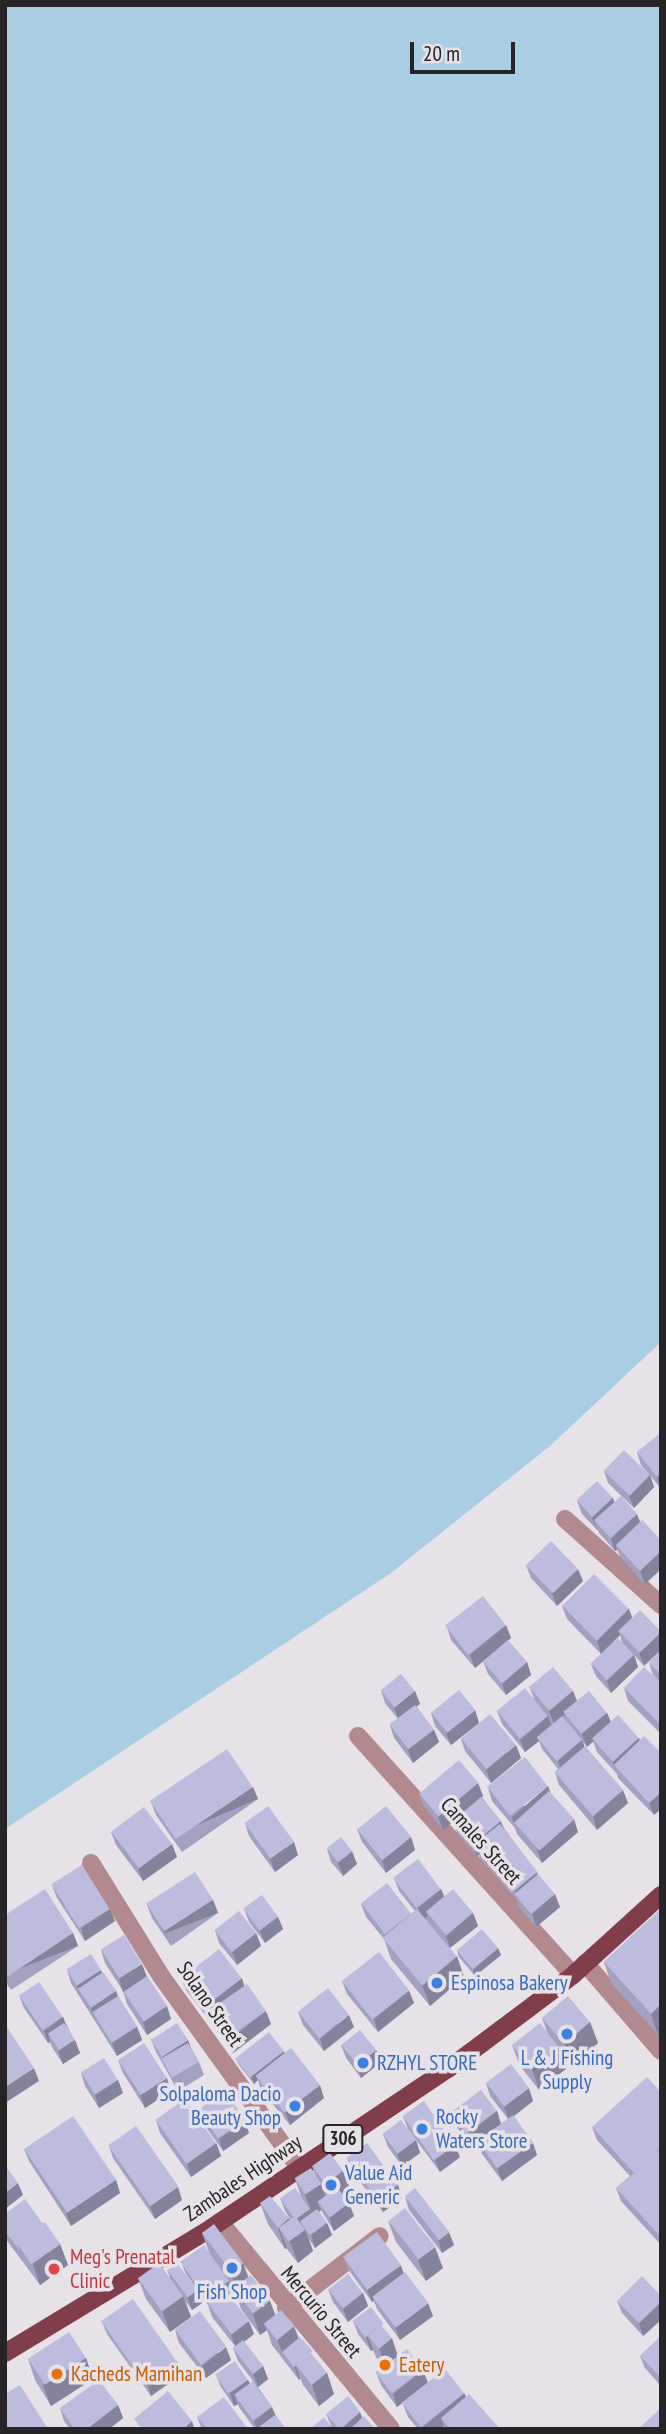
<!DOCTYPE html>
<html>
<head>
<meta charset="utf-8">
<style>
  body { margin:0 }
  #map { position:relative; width:666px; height:2434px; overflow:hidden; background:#e7e2e7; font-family:"PT Sans Narrow",sans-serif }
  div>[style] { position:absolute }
  .water>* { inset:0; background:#a9cee3 }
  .minor>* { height:18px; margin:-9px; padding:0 9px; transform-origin:9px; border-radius:9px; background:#b1898f }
  .major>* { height:18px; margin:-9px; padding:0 9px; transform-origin:9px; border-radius:9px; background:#803d4a }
  .wall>* { inset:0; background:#a3a1bf }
  .shaded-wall>* { inset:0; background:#84839b; transform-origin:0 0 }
  .building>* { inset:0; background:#bdbbde; transform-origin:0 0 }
  .dots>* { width:19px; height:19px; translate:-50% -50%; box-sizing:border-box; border:4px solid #e7e2e7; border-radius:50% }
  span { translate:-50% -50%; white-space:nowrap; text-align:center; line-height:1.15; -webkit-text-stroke:7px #e7e2e7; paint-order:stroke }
  .shield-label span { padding:2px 5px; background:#e7e2e7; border:2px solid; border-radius:5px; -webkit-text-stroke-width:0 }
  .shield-label { font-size:19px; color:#262426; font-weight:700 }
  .street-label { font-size:21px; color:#262426 }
  .shop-label { font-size:21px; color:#366cbe }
  .left { translate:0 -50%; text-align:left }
  .right { translate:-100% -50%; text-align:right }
  .health-label { font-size:21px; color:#be3a42 }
  .food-label { font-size:21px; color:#c56008 }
  .frame { position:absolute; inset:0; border:7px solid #262426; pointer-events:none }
  .scale { position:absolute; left:410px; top:42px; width:105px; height:32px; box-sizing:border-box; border:4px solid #262426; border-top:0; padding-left:9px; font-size:21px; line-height:24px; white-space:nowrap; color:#262426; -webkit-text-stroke:5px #e7e2e7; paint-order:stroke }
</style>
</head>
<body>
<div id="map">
  <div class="water">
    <div style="clip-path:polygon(5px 5px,661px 5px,661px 1342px,550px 1446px,391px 1573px,5px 1829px)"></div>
  </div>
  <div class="minor">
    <div style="left:565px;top:1519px;width:129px;rotate:41.9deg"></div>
    <div style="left:358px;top:1736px;width:321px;rotate:48deg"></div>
    <div style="left:91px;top:1863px;width:133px;rotate:58.2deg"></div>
    <div style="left:161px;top:1976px;width:236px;rotate:54.2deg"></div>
    <div style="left:585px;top:1963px;width:116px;rotate:49.2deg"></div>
    <div style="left:220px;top:2222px;width:268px;rotate:50.4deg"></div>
    <div style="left:286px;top:2308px;width:118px;rotate:-37.5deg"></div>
  </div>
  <div class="major">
    <div style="left:5px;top:2353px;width:241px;rotate:-31.2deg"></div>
    <div style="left:211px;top:2228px;width:285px;rotate:-33.9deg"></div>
    <div style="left:448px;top:2069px;width:156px;rotate:-36.9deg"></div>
    <div style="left:573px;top:1975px;width:119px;rotate:-42.3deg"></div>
  </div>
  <div class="wall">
    <div style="clip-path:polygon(661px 1433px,661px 1489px,650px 1475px,654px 1487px,634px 1508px,608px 1483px,604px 1471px,648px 1473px,641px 1465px,637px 1452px)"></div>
    <div style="clip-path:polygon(613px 1498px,614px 1502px,661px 1540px,661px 1569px,645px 1584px,621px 1558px,617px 1550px,615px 1551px,599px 1533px,598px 1530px,597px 1530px,582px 1514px,577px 1501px)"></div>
    <div style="clip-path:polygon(526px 1565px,583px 1581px,557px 1606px,531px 1578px)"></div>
    <div style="clip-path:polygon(evenodd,562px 1606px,629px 1609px,632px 1617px,644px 1666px,634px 1655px,638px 1667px,611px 1693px,596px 1676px,591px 1664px,601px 1654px,567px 1619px,562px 1606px,620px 1635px,622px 1642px,602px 1653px,620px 1635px)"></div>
    <div style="clip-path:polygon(506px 1625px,511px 1638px,475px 1668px,451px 1640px,447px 1627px)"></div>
    <div style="clip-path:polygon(661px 1650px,661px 1683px,653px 1675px,649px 1663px)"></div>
    <div style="clip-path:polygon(483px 1661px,527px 1662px,531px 1675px,506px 1695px,488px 1674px)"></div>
    <div style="clip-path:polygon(661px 1683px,661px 1734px,628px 1701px,624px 1688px)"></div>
    <div style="clip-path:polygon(529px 1686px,573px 1691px,577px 1701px,607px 1713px,611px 1722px,639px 1738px,654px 1815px,618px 1778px,617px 1774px,597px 1752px,593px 1741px,587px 1747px,583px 1742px,584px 1747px,628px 1803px,597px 1830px,559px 1785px,555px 1772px,558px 1769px,542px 1749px,539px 1741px,525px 1752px,502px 1724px,497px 1711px,534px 1698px)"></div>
    <div style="clip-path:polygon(381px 1690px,415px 1691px,420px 1704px,416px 1706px,434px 1730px,439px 1742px,413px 1763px,394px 1738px,390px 1725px,398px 1719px,385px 1703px)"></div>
    <div style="clip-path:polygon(475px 1710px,479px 1723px,451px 1745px,435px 1726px,431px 1713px)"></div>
    <div style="clip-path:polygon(461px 1739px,521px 1758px,491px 1783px,465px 1751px)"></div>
    <div style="clip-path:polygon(478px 1783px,483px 1796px,482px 1797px,537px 1874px,560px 1907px,536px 1927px,519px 1907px,517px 1900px,480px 1858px,479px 1855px,477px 1856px,457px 1833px,453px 1821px,443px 1830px,424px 1806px,419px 1793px)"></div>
    <div style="clip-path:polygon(488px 1788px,578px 1832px,542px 1863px,517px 1834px,515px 1828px,492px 1801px)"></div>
    <div style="clip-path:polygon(258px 1799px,182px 1852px,156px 1815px,151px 1802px)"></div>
    <div style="clip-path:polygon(245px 1823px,298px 1855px,275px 1872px,249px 1836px)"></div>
    <div style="clip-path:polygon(357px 1829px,411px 1837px,415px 1850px,386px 1873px,362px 1842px)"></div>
    <div style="clip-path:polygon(111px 1832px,177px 1857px,143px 1881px,116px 1845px)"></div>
    <div style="clip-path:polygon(327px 1849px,357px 1864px,343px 1876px,331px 1862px)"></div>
    <div style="clip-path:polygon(394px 1878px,441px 1889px,444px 1896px,473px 1913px,478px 1926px,450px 1948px,464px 1977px,430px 2006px,391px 1959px,384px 1939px,366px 1917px,361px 1904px,411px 1914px,415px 1911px,399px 1891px)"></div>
    <div style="clip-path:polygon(52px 1885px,110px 1909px,115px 1921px,85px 1941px,57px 1898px)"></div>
    <div style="clip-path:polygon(213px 1900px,218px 1913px,171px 1946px,152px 1918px,147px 1905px)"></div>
    <div style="clip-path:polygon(244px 1909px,278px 1917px,283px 1929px,265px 1943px,249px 1922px)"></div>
    <div style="clip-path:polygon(661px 1909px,661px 2032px,658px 2035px,611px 1983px,604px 1962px)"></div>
    <div style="clip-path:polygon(5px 1915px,73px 1933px,78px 1946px,11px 1990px,5px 1981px)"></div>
    <div style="clip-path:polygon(215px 1930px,256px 1933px,261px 1946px,237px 1965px,219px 1943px)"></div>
    <div style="clip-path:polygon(498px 1948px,501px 1955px,475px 1976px,459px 1957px,457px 1950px)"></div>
    <div style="clip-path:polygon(101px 1950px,147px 1976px,171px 2019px,147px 2035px,127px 2004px,123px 1991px,105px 1963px)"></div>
    <div style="clip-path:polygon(67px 1970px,102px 1972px,116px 1991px,118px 1996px,137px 2027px,142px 2040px,117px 2056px,71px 1983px)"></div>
    <div style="clip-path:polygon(181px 1978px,244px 1986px,271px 2024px,233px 2053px,213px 2026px,211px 2019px,209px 2020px,186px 1990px)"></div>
    <div style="clip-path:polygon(342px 1981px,409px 1991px,414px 2003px,378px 2032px,347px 1994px)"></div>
    <div style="clip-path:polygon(19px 1995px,63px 2017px,80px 2053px,63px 2064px,52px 2047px,50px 2042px,48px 2043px,24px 2008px)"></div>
    <div style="clip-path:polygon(298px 2012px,354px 2027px,324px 2051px,303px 2025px)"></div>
    <div style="clip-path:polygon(542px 2018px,590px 2022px,598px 2043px,572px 2065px,561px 2052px,567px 2068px,539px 2090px,520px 2066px,512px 2045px,547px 2032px)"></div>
    <div style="clip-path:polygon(151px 2039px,191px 2048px,199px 2062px,204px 2075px,178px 2091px,156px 2052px)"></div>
    <div style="clip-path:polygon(341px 2045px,376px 2050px,381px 2062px,361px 2078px,346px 2058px)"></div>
    <div style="clip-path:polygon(285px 2053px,324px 2098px,290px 2125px,261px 2090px,258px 2080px,254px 2084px,239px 2065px,236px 2059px)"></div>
    <div style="clip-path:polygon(118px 2060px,171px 2091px,145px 2108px,123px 2073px)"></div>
    <div style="clip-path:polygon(81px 2073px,118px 2080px,123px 2093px,99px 2108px,85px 2086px)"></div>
    <div style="clip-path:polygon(486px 2083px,533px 2101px,514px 2116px,537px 2155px,502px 2181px,482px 2154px,478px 2142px,472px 2147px,456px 2126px,451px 2114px,497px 2111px,501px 2124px,508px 2119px,490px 2096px)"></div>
    <div style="clip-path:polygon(661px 2092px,661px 2245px,621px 2201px,616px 2188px,630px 2176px,597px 2140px,592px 2127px)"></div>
    <div style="clip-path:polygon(198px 2110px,249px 2133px,223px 2151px,203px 2123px)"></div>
    <div style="clip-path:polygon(403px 2116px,460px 2157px,440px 2172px,408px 2129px)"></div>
    <div style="clip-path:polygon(156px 2120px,216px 2143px,221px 2156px,191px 2177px,160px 2133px)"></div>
    <div style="clip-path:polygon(383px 2134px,416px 2140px,420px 2153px,402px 2166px,388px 2147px)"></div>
    <div style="clip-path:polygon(109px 2146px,182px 2200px,155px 2219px,113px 2158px)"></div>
    <div style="clip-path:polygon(24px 2149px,116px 2180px,120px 2193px,71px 2226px,29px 2161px)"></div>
    <div style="clip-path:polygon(347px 2158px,398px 2185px,402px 2198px,383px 2212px,352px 2171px)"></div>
    <div style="clip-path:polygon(312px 2166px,343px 2171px,351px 2192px,344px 2197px,349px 2203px,354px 2216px,334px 2231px,321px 2210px,319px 2212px,327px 2223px,332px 2235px,315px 2248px,309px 2239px,313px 2251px,298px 2263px,286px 2248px,285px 2249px,268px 2224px,260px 2203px,289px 2218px,290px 2220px,291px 2220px,285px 2211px,280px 2198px,301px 2196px,295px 2179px,316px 2177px)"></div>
    <div style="clip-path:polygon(405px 2197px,454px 2245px,442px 2253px,409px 2210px)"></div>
    <div style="clip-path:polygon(5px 2214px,43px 2224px,60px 2244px,68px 2265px,40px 2285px,5px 2238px)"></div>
    <div style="clip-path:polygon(388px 2221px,443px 2268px,426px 2281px,396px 2242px)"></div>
    <div style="clip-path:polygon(202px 2233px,243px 2263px,248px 2277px,270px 2301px,275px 2315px,298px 2338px,327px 2373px,334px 2394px,319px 2406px,303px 2385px,300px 2378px,299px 2380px,272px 2345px,267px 2330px,260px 2335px,241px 2309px,234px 2288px,230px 2283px,234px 2293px,230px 2297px,254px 2334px,244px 2342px,263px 2366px,268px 2379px,258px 2387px,272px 2407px,276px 2416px,286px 2429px,255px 2429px,239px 2407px,238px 2404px,234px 2406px,221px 2387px,216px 2375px,248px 2380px,250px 2384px,253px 2381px,238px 2361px,233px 2348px,235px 2346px,212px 2317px,208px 2305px,186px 2274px,181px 2262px,209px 2252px)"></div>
    <div style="clip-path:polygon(343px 2256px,404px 2273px,433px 2316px,400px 2340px,377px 2309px,374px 2301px,372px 2302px,348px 2269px)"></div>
    <div style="clip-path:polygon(167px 2270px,197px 2290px,202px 2303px,192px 2310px,185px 2301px,191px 2317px,170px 2332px,146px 2299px,138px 2278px,170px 2277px)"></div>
    <div style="clip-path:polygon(328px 2289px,363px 2293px,368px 2306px,348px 2322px,333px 2302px)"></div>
    <div style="clip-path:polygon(661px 2296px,661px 2320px,643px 2336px,622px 2313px,617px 2301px)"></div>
    <div style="clip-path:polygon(353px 2321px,387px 2333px,398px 2356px,428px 2383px,464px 2393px,466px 2396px,500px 2429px,445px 2429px,444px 2426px,441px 2429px,418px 2429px,408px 2417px,403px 2404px,424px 2386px,397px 2407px,381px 2385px,376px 2372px,384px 2367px,376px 2357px,373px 2350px,371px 2351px,358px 2334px)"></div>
    <div style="clip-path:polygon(102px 2322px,182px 2374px,151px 2396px,107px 2334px)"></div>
    <div style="clip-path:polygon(175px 2330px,231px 2360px,206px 2378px,179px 2343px)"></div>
    <div style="clip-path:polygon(661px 2336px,661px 2386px,645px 2368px,640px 2356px)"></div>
    <div style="clip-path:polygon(86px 2358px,93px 2379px,51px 2406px,35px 2380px,28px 2359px)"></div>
    <div style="clip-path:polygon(118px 2405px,123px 2418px,109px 2429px,70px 2429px,64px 2421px,60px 2408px)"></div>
    <div style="clip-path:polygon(326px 2414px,362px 2418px,375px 2429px,310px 2429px,331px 2425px)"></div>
    <div style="clip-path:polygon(197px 2417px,248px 2429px,202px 2429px)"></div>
  </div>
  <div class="shaded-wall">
    <div style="clip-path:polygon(661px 1473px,661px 1488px,657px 1477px)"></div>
    <div style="clip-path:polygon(650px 1475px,654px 1487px,634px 1508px,629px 1496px)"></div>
    <div style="clip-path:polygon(613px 1498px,617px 1510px,594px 1520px,597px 1530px,592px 1518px)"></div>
    <div style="clip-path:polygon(637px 1514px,642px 1527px,616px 1545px,617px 1550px,615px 1551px,611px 1539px)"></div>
    <div style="clip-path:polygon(661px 1551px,661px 1569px,645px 1584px,640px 1571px)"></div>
    <div style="clip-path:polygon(578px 1569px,583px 1581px,557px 1606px,552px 1593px)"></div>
    <div style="clip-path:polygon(629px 1609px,633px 1621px,618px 1631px,620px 1635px,601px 1654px,597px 1641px)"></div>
    <div style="clip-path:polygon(506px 1625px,511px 1638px,475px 1668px,470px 1655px)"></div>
    <div style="clip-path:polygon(661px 1632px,661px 1650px,644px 1666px,639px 1653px)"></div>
    <div style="clip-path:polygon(634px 1655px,638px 1667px,611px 1693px,607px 1681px)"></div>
    <div style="clip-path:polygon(527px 1662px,531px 1675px,506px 1695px,502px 1683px)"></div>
    <div style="clip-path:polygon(415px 1691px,420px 1704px,399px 1720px,394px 1708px)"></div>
    <div style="clip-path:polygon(573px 1691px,578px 1704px,564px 1712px,565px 1715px,554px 1724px,549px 1711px)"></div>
    <div style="clip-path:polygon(475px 1710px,479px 1723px,451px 1745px,446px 1733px)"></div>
    <div style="clip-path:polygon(607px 1713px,612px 1725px,587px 1747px,582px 1734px)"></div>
    <div style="clip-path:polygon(548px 1716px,553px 1729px,537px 1737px,539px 1741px,525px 1752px,520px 1740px)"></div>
    <div style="clip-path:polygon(434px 1730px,439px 1742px,413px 1763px,408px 1750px)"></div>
    <div style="clip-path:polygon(639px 1738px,644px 1751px,615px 1767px,613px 1762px)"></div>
    <div style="clip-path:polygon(582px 1740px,587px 1753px,562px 1774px,558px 1761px)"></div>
    <div style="clip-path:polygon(516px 1745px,521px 1758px,491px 1783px,486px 1770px)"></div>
    <div style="clip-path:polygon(478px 1783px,483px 1796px,443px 1830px,438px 1817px)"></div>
    <div style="clip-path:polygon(548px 1786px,553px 1799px,514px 1823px,512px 1817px)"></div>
    <div style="left:253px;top:1787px;width:13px;height:92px;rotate:67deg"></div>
    <div style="clip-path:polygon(623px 1790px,628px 1803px,597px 1830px,593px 1817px)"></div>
    <div style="clip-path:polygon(661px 1792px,661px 1809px,654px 1815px,649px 1803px)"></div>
    <div style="clip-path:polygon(574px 1819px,578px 1832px,542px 1863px,537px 1850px)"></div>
    <div style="clip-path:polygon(501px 1821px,505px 1833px,475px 1845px,479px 1855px,477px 1856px,472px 1844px)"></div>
    <div style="clip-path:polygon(411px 1837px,415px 1850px,386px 1873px,382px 1860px)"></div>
    <div style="clip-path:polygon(294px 1842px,298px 1855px,275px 1872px,270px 1859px)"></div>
    <div style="clip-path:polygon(172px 1844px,177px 1857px,143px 1881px,138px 1869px)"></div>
    <div style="clip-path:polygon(352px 1851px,357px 1864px,343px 1876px,338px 1863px)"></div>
    <div style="clip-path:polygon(537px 1872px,541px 1885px,517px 1897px,515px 1891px)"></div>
    <div style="clip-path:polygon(441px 1889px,446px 1901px,426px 1912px,428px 1916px,422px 1921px,418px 1908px)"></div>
    <div style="clip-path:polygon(555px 1894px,560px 1907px,536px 1927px,532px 1914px)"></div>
    <div style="left:213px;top:1900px;width:14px;height:57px;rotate:69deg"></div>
    <div style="clip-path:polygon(110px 1909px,115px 1921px,85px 1941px,81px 1928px)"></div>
    <div style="clip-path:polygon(473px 1913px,478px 1926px,450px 1948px,446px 1936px)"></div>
    <div style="clip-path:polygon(278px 1917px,283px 1929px,265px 1943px,260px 1931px)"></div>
    <div style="left:73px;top:1933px;width:14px;height:79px;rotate:69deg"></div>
    <div style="clip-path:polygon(256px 1933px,261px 1946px,237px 1965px,232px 1952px)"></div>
    <div style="clip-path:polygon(498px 1948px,501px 1955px,475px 1976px,473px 1970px)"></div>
    <div style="clip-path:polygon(457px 1956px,464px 1977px,430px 2006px,422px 1985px)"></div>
    <div style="clip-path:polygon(142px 1964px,147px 1977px,123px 1992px,119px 1979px)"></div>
    <div style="clip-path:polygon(101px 1970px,106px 1983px,78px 1988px,81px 1999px,77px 1986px)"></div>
    <div style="clip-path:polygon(242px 1978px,246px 1991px,208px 2013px,211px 2019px,209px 2020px,204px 2007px)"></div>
    <div style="clip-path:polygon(116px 1991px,120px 2004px,93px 2013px,95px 2021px,91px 2008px)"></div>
    <div style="clip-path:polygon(409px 1991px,414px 2003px,378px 2032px,374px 2019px)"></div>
    <div style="clip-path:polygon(661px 2004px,661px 2026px,658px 2023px,661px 2032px,658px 2035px,651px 2014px)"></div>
    <div style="clip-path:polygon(167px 2006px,171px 2019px,147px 2035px,143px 2022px)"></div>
    <div style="clip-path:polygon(266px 2011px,271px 2024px,233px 2053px,229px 2040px)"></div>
    <div style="clip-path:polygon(349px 2015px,354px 2027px,324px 2051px,320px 2039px)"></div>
    <div style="clip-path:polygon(63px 2017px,67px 2030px,48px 2034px,50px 2042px,48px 2043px,44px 2031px)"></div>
    <div style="clip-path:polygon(590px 2022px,598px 2043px,572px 2065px,565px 2044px)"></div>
    <div style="clip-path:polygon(137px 2027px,142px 2040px,117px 2056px,112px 2043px)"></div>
    <div style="clip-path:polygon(75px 2040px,80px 2053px,63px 2064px,58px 2051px)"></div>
    <div style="clip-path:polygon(188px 2040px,193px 2053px,164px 2063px,162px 2057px)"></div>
    <div style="clip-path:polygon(559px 2047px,567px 2068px,539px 2090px,532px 2069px)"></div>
    <div style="clip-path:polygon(376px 2050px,381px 2062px,361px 2078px,357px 2065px)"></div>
    <div style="clip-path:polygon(284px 2051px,286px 2057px,257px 2077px,258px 2080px,254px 2084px,251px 2077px)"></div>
    <div style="clip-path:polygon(34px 2068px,39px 2081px,5px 2103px,5px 2087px)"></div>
    <div style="clip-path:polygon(167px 2078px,171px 2091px,145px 2108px,140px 2095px)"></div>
    <div style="clip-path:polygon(118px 2080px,123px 2093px,99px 2108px,95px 2095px)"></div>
    <div style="clip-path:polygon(320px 2085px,324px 2098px,290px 2125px,285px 2112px)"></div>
    <div style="clip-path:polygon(529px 2088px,533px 2101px,509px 2120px,504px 2107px)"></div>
    <div style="clip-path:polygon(497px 2111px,501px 2124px,472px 2147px,467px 2134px)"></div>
    <div style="clip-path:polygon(245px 2120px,249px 2133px,223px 2151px,219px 2139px)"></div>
    <div style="clip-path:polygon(416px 2140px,420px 2153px,402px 2166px,397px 2154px)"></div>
    <div style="clip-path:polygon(216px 2143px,221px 2156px,191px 2177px,187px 2164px)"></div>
    <div style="clip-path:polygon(533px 2143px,537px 2155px,502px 2181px,497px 2168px)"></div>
    <div style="clip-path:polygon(455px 2145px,460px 2157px,440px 2172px,435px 2160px)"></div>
    <div style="clip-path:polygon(343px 2171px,351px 2192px,332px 2205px,325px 2184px)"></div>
    <div style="clip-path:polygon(116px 2180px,120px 2193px,71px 2226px,66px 2213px)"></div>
    <div style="clip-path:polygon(18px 2183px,23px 2195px,5px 2209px,5px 2193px)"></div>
    <div style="clip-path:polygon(321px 2184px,329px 2205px,317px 2201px,321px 2210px,313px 2216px,305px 2195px)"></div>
    <div style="clip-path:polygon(398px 2185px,402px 2198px,383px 2212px,378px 2199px)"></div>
    <div style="clip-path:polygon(178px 2187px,182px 2200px,155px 2219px,150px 2206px)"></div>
    <div style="clip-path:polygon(349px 2203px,354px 2216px,334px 2231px,329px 2218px)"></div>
    <div style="clip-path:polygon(310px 2209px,315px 2221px,300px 2221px,303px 2230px,295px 2220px)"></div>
    <div style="clip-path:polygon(289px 2218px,296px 2237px,305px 2230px,313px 2251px,298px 2263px,290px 2242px,279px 2228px,287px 2248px,285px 2249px,278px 2228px)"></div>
    <div style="clip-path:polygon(327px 2223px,332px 2235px,315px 2248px,311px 2235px)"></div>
    <div style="clip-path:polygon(449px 2232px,454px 2245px,442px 2253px,438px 2240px)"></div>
    <div style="clip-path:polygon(60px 2244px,68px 2265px,40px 2285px,33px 2264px)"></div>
    <div style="clip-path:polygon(435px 2247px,443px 2268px,426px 2281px,418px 2260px)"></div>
    <div style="clip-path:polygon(243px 2263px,251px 2284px,238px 2294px,231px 2273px)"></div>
    <div style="clip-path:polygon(401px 2265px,405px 2278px,373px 2297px,374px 2301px,372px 2302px,367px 2290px)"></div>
    <div style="clip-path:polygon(229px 2281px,234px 2293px,212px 2310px,207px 2297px)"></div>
    <div style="clip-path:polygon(197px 2290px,202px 2303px,192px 2310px,187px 2297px)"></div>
    <div style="clip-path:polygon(363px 2293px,368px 2306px,348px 2322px,343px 2309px)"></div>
    <div style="clip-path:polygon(183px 2296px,191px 2317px,170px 2332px,162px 2311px)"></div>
    <div style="clip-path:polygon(270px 2301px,278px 2322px,264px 2324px,267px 2330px,260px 2335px,253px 2314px)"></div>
    <div style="clip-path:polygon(661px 2302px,661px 2320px,643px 2336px,639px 2323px)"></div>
    <div style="clip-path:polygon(428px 2303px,433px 2316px,400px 2340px,395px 2327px)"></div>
    <div style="clip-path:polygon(249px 2321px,254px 2334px,236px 2348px,231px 2335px)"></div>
    <div style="clip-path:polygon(294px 2326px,302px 2347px,282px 2352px,277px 2339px)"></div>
    <div style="left:368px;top:2337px;width:14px;height:2px;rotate:69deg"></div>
    <div style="clip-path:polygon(392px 2338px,399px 2359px,386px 2369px,379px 2348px)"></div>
    <div style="clip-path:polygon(226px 2347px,231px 2360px,206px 2378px,202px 2366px)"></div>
    <div style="clip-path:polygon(86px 2358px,93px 2379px,51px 2406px,43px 2385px)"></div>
    <div style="clip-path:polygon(177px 2361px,182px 2374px,151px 2396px,147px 2383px)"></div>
    <div style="clip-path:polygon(263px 2366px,268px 2379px,258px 2387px,253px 2374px)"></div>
    <div style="clip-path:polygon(296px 2366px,300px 2378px,299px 2380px,294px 2367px)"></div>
    <div style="clip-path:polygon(423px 2370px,428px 2383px,397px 2407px,393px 2394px)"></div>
    <div style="clip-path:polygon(327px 2373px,334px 2394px,319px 2406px,312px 2385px)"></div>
    <div style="clip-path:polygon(248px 2380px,253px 2392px,234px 2394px,238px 2404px,234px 2406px,230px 2393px)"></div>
    <div style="clip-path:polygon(464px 2393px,469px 2405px,441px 2418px,444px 2426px,441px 2429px,423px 2429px,423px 2427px)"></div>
    <div style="clip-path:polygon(118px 2405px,123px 2418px,109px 2429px,87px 2429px)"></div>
    <div style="clip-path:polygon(272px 2407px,277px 2420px,260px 2429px,257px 2429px,254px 2421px)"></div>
    <div style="clip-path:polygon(360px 2412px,365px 2425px,360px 2429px,341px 2429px)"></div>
    <div style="clip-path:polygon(192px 2421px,194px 2428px,193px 2429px,182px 2429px)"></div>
  </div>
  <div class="building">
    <div style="clip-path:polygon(661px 1433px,661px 1473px,657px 1477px,637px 1452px)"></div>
    <div style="left:624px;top:1450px;width:36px;height:29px;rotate:44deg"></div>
    <div style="left:597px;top:1481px;width:23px;height:28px;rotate:47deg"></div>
    <div style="left:621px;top:1496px;width:24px;height:36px;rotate:48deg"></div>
    <div style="clip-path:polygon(642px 1520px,661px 1540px,661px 1551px,640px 1571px,616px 1545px)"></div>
    <div style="left:551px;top:1541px;width:39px;height:35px;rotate:46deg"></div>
    <div style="left:594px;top:1574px;width:49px;height:45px;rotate:45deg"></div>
    <div style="left:483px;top:1596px;width:37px;height:48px;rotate:52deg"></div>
    <div style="left:640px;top:1610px;width:30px;height:30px;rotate:46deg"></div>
    <div style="left:618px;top:1638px;width:23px;height:37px;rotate:47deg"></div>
    <div style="left:508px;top:1640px;width:29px;height:33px;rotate:49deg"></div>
    <div style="clip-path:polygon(661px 1650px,661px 1675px,649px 1663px)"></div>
    <div style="left:553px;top:1667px;width:31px;height:31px;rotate:50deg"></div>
    <div style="clip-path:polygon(644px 1667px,661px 1683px,661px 1725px,624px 1688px)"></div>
    <div style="left:401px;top:1674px;width:22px;height:26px;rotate:51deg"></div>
    <div style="left:525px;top:1688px;width:36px;height:36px;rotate:51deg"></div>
    <div style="left:459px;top:1690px;width:26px;height:36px;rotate:51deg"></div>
    <div style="left:589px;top:1691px;width:28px;height:33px;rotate:51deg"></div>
    <div style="left:415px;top:1705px;width:31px;height:32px;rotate:53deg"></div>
    <div style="left:490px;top:1714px;width:40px;height:38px;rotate:50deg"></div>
    <div style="left:618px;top:1715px;width:31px;height:35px;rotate:48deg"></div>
    <div style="left:562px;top:1716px;width:31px;height:33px;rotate:50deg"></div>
    <div style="clip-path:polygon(644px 1736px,661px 1753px,661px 1792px,649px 1803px,614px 1765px)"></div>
    <div style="left:585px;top:1746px;width:58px;height:40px;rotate:49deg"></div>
    <div style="left:227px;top:1749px;width:46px;height:93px;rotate:56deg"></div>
    <div style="left:525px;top:1757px;width:37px;height:48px;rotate:52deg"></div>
    <div style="left:459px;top:1760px;width:30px;height:52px;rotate:50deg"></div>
    <div style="left:549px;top:1791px;width:38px;height:47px;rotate:48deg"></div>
    <div style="left:481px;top:1797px;width:31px;height:36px;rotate:50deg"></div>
    <div style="left:268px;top:1806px;width:44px;height:29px;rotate:54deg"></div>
    <div style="left:386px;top:1806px;width:40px;height:37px;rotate:51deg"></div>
    <div style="left:144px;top:1807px;width:46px;height:41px;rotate:53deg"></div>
    <div style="left:500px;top:1824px;width:61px;height:33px;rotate:52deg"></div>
    <div style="left:341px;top:1837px;width:18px;height:18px;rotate:52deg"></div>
    <div style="left:418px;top:1859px;width:38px;height:31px;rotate:53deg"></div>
    <div style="left:82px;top:1865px;width:52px;height:36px;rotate:58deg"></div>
    <div style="left:195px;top:1872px;width:33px;height:58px;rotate:57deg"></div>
    <div style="left:538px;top:1874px;width:26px;height:31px;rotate:50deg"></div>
    <div style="left:387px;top:1883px;width:39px;height:33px;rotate:52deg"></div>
    <div style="clip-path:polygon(45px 1889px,73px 1933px,7px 1977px,5px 1975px,5px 1915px)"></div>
    <div style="left:453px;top:1889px;width:31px;height:35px;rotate:50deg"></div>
    <div style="left:262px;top:1895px;width:27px;height:23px;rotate:54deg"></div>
    <div style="left:417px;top:1909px;width:62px;height:45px;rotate:50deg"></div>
    <div style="clip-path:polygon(661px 1909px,661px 2004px,651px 2014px,604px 1962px)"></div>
    <div style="left:239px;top:1911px;width:28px;height:31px;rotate:52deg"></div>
    <div style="left:482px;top:1929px;width:25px;height:33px;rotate:50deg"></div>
    <div style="left:124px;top:1935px;width:34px;height:27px;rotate:58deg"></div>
    <div style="left:219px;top:1949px;width:37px;height:48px;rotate:52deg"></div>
    <div style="left:379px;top:1952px;width:49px;height:47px;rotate:52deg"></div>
    <div style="left:91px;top:1954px;width:19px;height:29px;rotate:58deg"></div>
    <div style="left:103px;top:1972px;width:23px;height:30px;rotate:56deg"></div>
    <div style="left:147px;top:1976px;width:36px;height:28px;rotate:56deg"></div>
    <div style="left:39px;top:1982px;width:42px;height:24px;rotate:56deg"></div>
    <div style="left:247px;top:1984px;width:33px;height:49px;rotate:55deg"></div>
    <div style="left:328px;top:1988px;width:34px;height:38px;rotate:52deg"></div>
    <div style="left:118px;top:1996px;width:36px;height:30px;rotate:58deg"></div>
    <div style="left:568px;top:1996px;width:34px;height:34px;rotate:50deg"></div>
    <div style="left:64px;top:2023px;width:20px;height:19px;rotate:57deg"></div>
    <div style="left:177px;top:2023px;width:20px;height:31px;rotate:57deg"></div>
    <div style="left:540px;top:2023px;width:31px;height:36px;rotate:52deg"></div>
    <div style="clip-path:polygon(5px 2024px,34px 2068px,5px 2087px)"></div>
    <div style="left:360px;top:2030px;width:26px;height:24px;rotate:51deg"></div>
    <div style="left:269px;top:2032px;width:24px;height:43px;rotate:52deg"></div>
    <div style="left:144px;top:2043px;width:42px;height:31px;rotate:57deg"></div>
    <div style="left:188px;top:2043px;width:22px;height:31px;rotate:60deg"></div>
    <div style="left:291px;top:2048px;width:47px;height:45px;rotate:52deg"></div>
    <div style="left:104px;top:2058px;width:26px;height:27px;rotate:58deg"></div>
    <div style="left:511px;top:2064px;width:30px;height:31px;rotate:53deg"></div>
    <div style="clip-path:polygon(647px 2077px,661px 2092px,661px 2146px,652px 2155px,661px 2148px,661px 2233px,659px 2235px,616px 2188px,634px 2173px,592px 2127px)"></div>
    <div style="left:481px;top:2090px;width:26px;height:38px;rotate:53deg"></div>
    <div style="left:225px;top:2091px;width:35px;height:33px;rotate:55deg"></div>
    <div style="left:185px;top:2099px;width:54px;height:36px;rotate:55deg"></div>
    <div style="left:424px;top:2101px;width:54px;height:26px;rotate:55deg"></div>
    <div style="left:513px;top:2115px;width:34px;height:44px;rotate:54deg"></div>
    <div style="left:73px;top:2116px;width:77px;height:59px;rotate:56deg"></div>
    <div style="left:401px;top:2120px;width:25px;height:23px;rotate:53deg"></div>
    <div style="left:136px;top:2126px;width:74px;height:34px;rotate:55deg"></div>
    <div style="left:367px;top:2143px;width:52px;height:25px;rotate:54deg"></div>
    <div style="left:330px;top:2153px;width:22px;height:22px;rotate:54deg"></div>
    <div style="clip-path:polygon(5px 2165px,18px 2183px,5px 2193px)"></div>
    <div style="left:311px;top:2168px;width:19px;height:19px;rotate:58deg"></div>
    <div style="left:337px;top:2187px;width:20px;height:24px;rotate:53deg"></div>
    <div style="clip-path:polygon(295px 2188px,310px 2209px,296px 2219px,295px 2216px,293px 2217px,280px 2198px)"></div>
    <div style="left:415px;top:2188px;width:56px;height:13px;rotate:52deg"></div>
    <div style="clip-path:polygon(270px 2196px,289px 2218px,278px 2228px,260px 2203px)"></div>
    <div style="clip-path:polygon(25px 2199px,43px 2224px,17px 2243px,20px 2251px,5px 2231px,5px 2214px)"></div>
    <div style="left:405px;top:2208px;width:49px;height:21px;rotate:52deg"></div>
    <div style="left:317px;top:2209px;width:17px;height:21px;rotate:54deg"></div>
    <div style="left:295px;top:2216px;width:17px;height:20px;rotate:54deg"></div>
    <div style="left:45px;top:2222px;width:27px;height:35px;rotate:56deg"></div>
    <div style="left:214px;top:2224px;width:49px;height:15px;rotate:53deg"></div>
    <div style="left:377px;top:2232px;width:41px;height:42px;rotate:54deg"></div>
    <div style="left:204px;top:2245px;width:44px;height:29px;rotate:55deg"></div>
    <div style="left:159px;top:2263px;width:41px;height:26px;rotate:54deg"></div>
    <div style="left:177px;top:2263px;width:34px;height:12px;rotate:53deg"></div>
    <div style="left:405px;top:2272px;width:39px;height:41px;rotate:53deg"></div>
    <div style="left:348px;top:2274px;width:24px;height:25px;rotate:52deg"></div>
    <div style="left:251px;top:2275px;width:32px;height:21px;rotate:54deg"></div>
    <div style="clip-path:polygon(642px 2276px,661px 2296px,661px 2302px,639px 2323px,617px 2301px)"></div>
    <div style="left:225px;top:2290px;width:39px;height:22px;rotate:52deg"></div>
    <div style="left:133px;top:2299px;width:76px;height:39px;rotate:55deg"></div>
    <div style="left:371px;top:2307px;width:21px;height:23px;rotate:53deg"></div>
    <div style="left:281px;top:2310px;width:21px;height:22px;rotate:51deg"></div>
    <div style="left:200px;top:2311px;width:44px;height:31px;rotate:54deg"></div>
    <div style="left:381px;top:2325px;width:17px;height:17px;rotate:50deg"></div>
    <div style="left:69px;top:2332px;width:31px;height:49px;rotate:57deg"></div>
    <div style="clip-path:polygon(661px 2336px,661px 2378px,640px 2356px)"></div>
    <div style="clip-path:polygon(300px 2337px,313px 2351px,311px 2353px,309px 2351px,295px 2364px,296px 2365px,294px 2367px,282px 2352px)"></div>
    <div style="left:243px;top:2340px;width:33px;height:13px;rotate:52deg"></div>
    <div style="left:407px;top:2349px;width:26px;height:39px;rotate:53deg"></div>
    <div style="left:309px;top:2351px;width:28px;height:19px;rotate:51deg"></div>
    <div style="left:235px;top:2361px;width:23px;height:24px;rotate:56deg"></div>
    <div style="left:445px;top:2369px;width:31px;height:55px;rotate:52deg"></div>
    <div style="clip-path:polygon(99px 2380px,118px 2405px,87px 2429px,74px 2429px,60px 2408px)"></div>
    <div style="left:253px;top:2381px;width:32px;height:23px;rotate:54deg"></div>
    <div style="clip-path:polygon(20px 2385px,48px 2429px,5px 2429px,5px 2394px)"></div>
    <div style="clip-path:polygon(168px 2391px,192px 2421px,186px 2425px,183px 2421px,174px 2429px,142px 2429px,134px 2419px)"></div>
    <div style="clip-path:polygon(469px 2394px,500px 2429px,450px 2429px,441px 2418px)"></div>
    <div style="clip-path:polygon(348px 2396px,360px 2412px,341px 2429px,339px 2429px,326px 2414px)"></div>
    <div style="clip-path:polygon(224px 2397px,248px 2429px,207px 2429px,197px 2417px)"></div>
    <div style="clip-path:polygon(661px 2408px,661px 2429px,638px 2429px)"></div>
    <div style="clip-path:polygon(275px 2415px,286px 2429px,260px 2429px,259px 2427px)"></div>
    <div style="clip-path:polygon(364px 2416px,375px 2429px,350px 2429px)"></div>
    <div style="clip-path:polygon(324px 2417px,333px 2429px,310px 2429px)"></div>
    <div style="clip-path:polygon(183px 2421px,189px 2429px,174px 2429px)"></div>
  </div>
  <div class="dots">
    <div style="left:437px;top:1983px;background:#3f7fe0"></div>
    <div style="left:567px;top:2034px;background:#3f7fe0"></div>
    <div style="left:363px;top:2063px;background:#3f7fe0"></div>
    <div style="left:295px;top:2106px;background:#3f7fe0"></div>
    <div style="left:422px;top:2129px;background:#3f7fe0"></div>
    <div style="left:331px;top:2185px;background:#3f7fe0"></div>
    <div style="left:232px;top:2268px;background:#3f7fe0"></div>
    <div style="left:54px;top:2269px;background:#e0444e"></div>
    <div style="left:385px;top:2365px;background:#e8710a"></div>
    <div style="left:57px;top:2374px;background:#e8710a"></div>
  </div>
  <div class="shield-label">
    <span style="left:343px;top:2139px">306</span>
  </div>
  <div class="street-label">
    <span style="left:481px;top:1841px;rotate:48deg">Camales Street</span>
    <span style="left:210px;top:2004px;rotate:55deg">Solano Street</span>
    <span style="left:243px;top:2178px;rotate:-34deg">Zambales Highway</span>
    <span style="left:321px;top:2312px;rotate:50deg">Mercurio Street</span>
  </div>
  <div class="shop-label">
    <span class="left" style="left:451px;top:1983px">Espinosa Bakery</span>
    <span style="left:567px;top:2070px">L &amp; J Fishing<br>Supply</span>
    <span class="left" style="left:377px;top:2063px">RZHYL STORE</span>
    <span class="right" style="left:281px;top:2106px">Solpaloma Dacio<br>Beauty Shop</span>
    <span class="left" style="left:436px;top:2129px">Rocky<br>Waters Store</span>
    <span class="left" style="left:345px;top:2185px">Value Aid<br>Generic</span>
    <span style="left:232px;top:2292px">Fish Shop</span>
  </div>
  <div class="health-label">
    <span class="left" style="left:70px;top:2269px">Meg's Prenatal<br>Clinic</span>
  </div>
  <div class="food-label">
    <span class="left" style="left:399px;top:2365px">Eatery</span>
    <span class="left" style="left:71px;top:2374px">Kacheds Mamihan</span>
  </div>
  <div class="frame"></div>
  <div class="scale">20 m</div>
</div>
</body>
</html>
